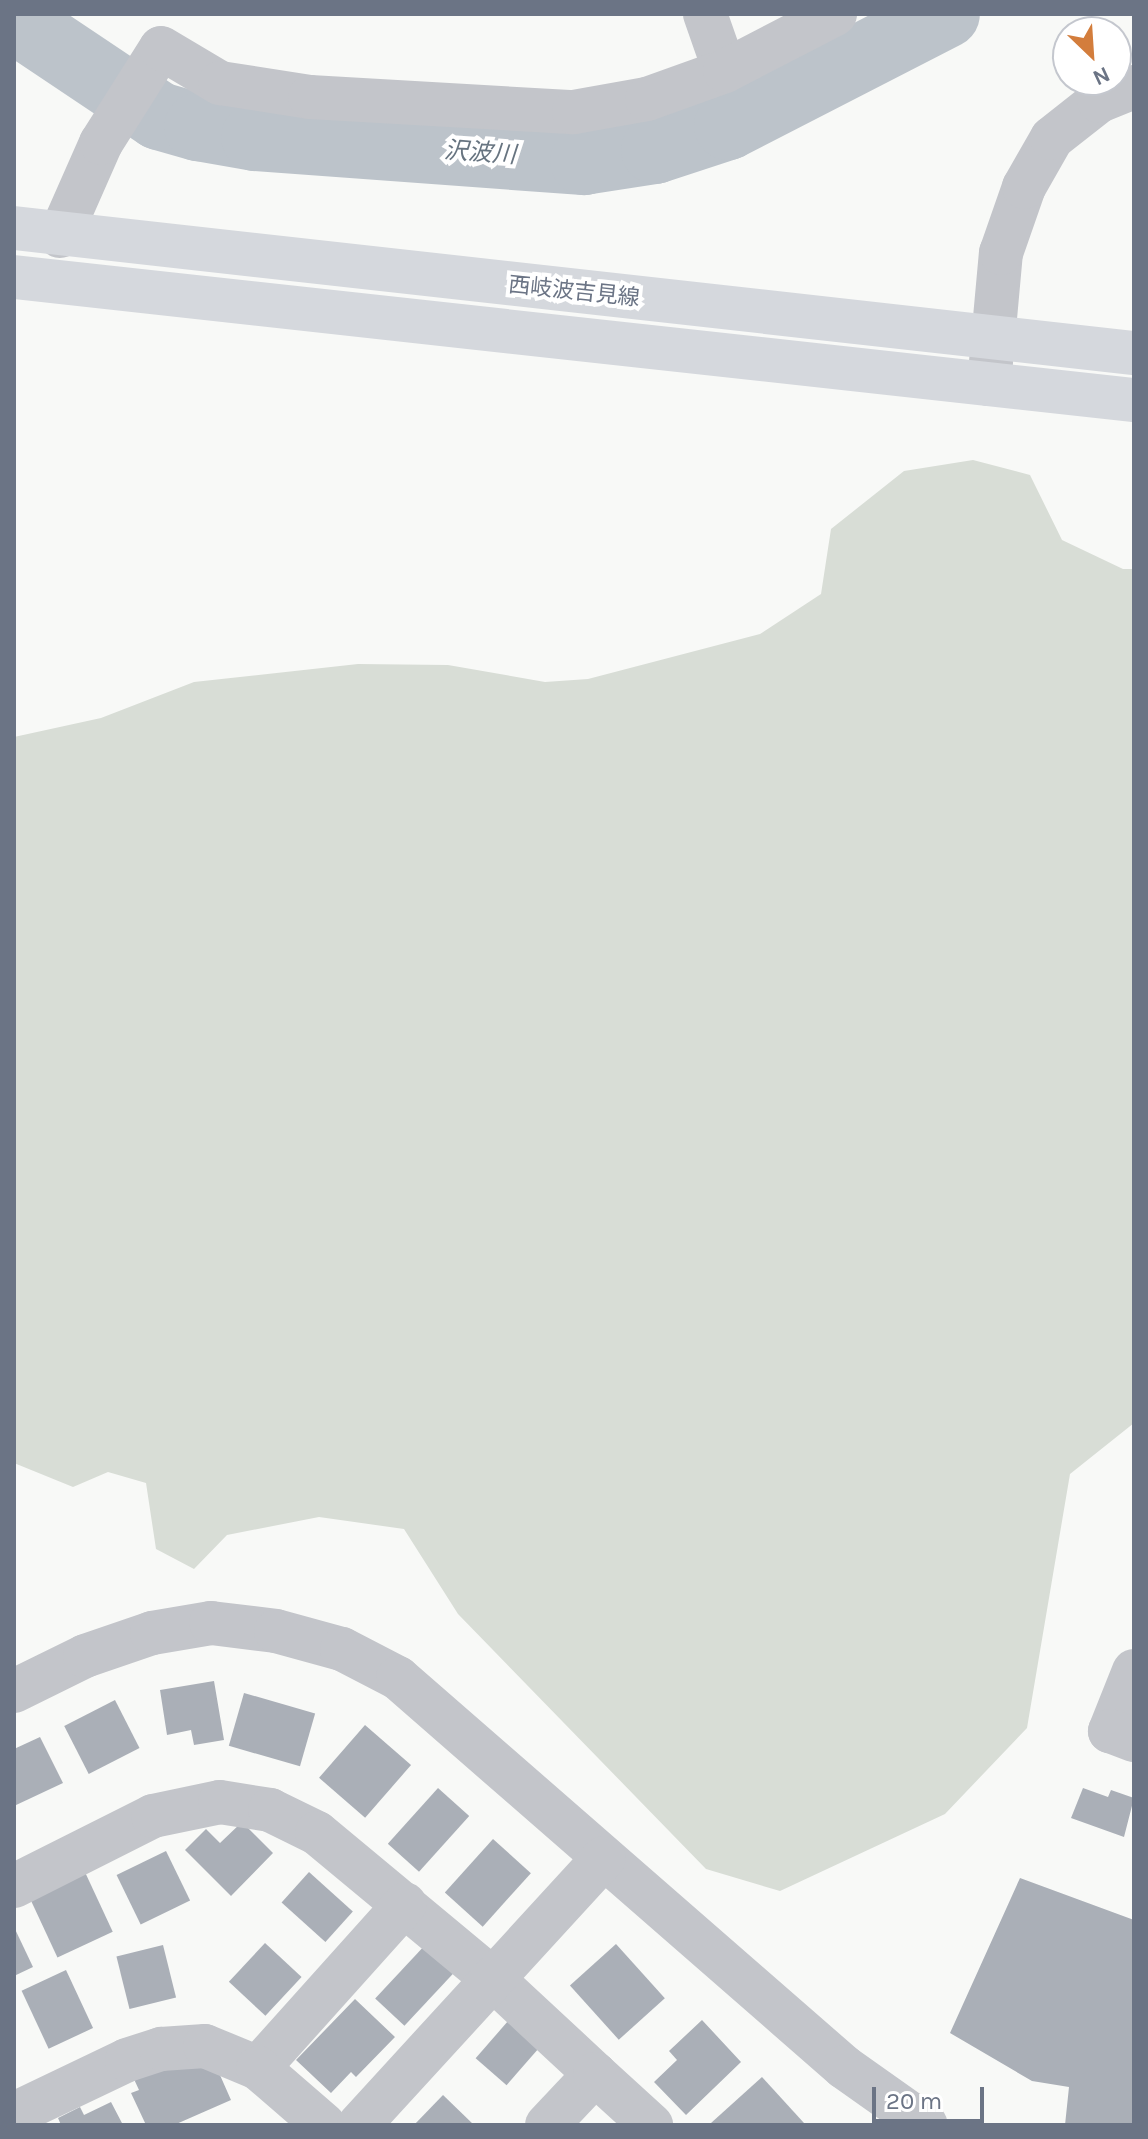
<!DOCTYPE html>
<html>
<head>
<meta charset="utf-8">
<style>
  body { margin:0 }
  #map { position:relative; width:1148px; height:2139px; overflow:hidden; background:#f8f9f7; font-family:Karla,"Noto Sans JP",sans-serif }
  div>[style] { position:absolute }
  .green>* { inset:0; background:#d8ddd6 }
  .river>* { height:68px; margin:-34px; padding:0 34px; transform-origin:34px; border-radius:34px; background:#bcc3ca }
  .building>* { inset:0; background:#aaafb7; transform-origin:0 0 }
  .minor>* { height:44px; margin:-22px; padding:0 22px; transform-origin:22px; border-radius:22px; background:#c3c5ca }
  .major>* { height:44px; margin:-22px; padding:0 22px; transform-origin:22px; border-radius:22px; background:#d5d8dd }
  span { translate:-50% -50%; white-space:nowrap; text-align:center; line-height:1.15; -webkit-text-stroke:8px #fff; paint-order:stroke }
  .street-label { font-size:22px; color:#6b7485 }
  .water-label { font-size:24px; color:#677480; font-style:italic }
  .frame { position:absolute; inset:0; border:16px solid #6b7485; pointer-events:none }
  .north { position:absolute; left:1052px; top:16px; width:80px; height:80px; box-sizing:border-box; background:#fff; border:2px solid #c4c7ce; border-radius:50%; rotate:155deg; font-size:22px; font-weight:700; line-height:32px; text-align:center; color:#6b7485 }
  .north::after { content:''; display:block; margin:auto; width:28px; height:36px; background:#d37d3c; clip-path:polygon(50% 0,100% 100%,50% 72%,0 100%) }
  .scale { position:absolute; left:872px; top:2087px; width:112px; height:36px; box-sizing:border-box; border:4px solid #6b7485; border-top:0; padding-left:10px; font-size:24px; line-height:28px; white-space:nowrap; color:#6b7485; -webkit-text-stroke:6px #fff; paint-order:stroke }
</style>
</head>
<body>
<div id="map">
  <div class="green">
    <div style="clip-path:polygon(973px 460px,1030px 475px,1062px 540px,1123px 569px,1134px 569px,1134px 1423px,1070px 1474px,1027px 1728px,945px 1814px,780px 1891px,706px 1869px,458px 1614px,404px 1529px,319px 1517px,227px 1535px,194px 1569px,156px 1549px,146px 1483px,108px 1472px,73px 1487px,14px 1463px,14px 737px,101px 718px,194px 682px,358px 664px,448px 665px,545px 682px,588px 679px,760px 634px,821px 594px,831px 529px,904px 471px)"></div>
  </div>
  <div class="river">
    <div style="left:14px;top:19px;width:174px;rotate:33.8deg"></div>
    <div style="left:159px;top:116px;width:41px;rotate:15.8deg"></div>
    <div style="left:198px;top:127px;width:58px;rotate:10deg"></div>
    <div style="left:255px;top:137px;width:330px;rotate:4.2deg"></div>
    <div style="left:584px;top:161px;width:72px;rotate:-8.8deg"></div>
    <div style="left:655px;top:150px;width:77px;rotate:-18.2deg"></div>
    <div style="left:728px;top:126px;width:245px;rotate:-27.2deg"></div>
  </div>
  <div class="building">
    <div style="clip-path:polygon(214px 1681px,224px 1740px,194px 1745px,191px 1730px,167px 1735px,160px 1690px)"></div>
    <div style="left:244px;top:1693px;width:74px;height:55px;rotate:16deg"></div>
    <div style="left:115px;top:1700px;width:54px;height:57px;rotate:63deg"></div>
    <div style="left:365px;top:1725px;width:61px;height:70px;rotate:41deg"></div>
    <div style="clip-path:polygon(40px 1737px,63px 1783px,14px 1806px,14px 1749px)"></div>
    <div style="left:438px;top:1788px;width:42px;height:75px;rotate:42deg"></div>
    <div style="clip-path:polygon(1083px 1788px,1108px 1797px,1111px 1790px,1134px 1798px,1124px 1837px,1071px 1818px)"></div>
    <div style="clip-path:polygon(242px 1822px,273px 1853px,231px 1896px,185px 1850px,206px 1829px,220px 1843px)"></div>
    <div style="left:493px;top:1839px;width:51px;height:72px;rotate:42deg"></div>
    <div style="left:166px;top:1851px;width:55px;height:55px;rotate:64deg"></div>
    <div style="left:84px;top:1870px;width:68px;height:61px;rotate:65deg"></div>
    <div style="left:309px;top:1872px;width:59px;height:41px;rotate:42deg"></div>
    <div style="clip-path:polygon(1020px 1878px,1134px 1920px,1134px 2125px,1065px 2125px,1069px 2087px,1032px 2081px,950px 2033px)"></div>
    <div style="clip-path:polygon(14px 1927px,33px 1967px,14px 1976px)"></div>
    <div style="left:265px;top:1943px;width:50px;height:53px;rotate:43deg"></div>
    <div style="left:427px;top:1943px;width:40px;height:76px;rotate:43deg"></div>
    <div style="left:616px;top:1944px;width:73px;height:62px;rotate:48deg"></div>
    <div style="left:163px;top:1945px;width:54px;height:48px;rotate:76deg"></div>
    <div style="left:66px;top:1970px;width:64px;height:49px;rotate:65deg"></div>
    <div style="clip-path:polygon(355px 1999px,395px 2037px,356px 2077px,351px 2072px,331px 2093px,296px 2060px)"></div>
    <div style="left:515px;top:2013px;width:41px;height:60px;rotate:41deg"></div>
    <div style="clip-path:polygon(702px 2020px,741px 2062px,686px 2115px,654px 2082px,677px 2060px,669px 2051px)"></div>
    <div style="clip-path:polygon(212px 2057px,231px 2100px,174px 2125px,146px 2125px,131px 2093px,139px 2090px,133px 2077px)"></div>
    <div style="clip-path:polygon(762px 2077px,804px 2123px,713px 2125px,711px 2123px)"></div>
    <div style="clip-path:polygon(443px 2095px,474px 2125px,414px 2125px)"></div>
    <div style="clip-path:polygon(111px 2102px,123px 2125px,61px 2125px,58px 2118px,80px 2107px,84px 2115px)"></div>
  </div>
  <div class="minor">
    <div style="left:705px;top:14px;width:60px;rotate:70.7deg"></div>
    <div style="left:60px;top:236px;width:102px;rotate:-66.2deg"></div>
    <div style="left:101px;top:143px;width:112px;rotate:-57.7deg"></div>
    <div style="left:161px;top:48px;width:69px;rotate:30.7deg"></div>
    <div style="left:220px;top:83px;width:91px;rotate:8.8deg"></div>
    <div style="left:310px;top:97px;width:264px;rotate:3.3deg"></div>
    <div style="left:574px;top:112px;width:74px;rotate:-10.1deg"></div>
    <div style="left:647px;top:99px;width:83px;rotate:-19.7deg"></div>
    <div style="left:725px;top:71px;width:124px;rotate:-27.4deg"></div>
    <div style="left:989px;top:384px;width:132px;rotate:-84.8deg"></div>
    <div style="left:1001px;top:253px;width:70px;rotate:-70.8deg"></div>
    <div style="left:1024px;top:187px;width:56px;rotate:-60.3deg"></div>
    <div style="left:1052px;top:138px;width:60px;rotate:-38.2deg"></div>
    <div style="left:1099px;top:101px;width:38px;rotate:-22deg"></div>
    <div style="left:1134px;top:1671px;width:65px;rotate:111.8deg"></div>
    <div style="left:1110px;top:1731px;width:26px;rotate:21deg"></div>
    <div style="left:14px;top:1691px;width:79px;rotate:-26.2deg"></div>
    <div style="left:85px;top:1656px;width:71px;rotate:-18.9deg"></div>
    <div style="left:152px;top:1633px;width:60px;rotate:-9.6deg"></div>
    <div style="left:211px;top:1623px;width:65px;rotate:7deg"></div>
    <div style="left:276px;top:1631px;width:68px;rotate:15.3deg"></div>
    <div style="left:342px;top:1649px;width:63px;rotate:27.4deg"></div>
    <div style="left:398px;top:1678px;width:592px;rotate:41.09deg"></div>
    <div style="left:844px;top:2067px;width:100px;rotate:35.3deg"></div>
    <div style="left:14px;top:1886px;width:156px;rotate:-26.7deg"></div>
    <div style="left:153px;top:1816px;width:68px;rotate:-11.8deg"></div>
    <div style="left:220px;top:1802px;width:51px;rotate:9.1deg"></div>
    <div style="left:270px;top:1810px;width:52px;rotate:26.1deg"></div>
    <div style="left:317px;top:1833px;width:231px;rotate:39.7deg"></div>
    <div style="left:495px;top:1981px;width:137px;rotate:42.9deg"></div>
    <div style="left:258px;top:2068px;width:220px;rotate:-48.1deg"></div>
    <div style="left:14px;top:2114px;width:125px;rotate:-25.5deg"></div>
    <div style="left:127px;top:2060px;width:36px;rotate:-18deg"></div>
    <div style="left:161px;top:2049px;width:44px;rotate:-3.9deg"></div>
    <div style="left:205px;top:2046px;width:57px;rotate:22.5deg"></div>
    <div style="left:258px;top:2068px;width:87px;rotate:40.8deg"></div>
    <div style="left:359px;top:2125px;width:362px;rotate:-47.5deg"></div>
    <div style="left:547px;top:2125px;width:70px;rotate:-46.7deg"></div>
    <div style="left:595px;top:2074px;width:76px;rotate:42.3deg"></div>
  </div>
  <div class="major">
    <div style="left:14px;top:228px;width:1127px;rotate:6.37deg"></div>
    <div style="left:14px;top:277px;width:1127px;rotate:6.27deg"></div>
  </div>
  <div class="street-label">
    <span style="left:574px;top:292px;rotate:6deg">西岐波吉見線</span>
  </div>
  <div class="water-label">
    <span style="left:480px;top:153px;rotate:4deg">沢波川</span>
  </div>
  <div class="frame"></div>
  <div class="north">N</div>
  <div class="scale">20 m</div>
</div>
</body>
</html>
